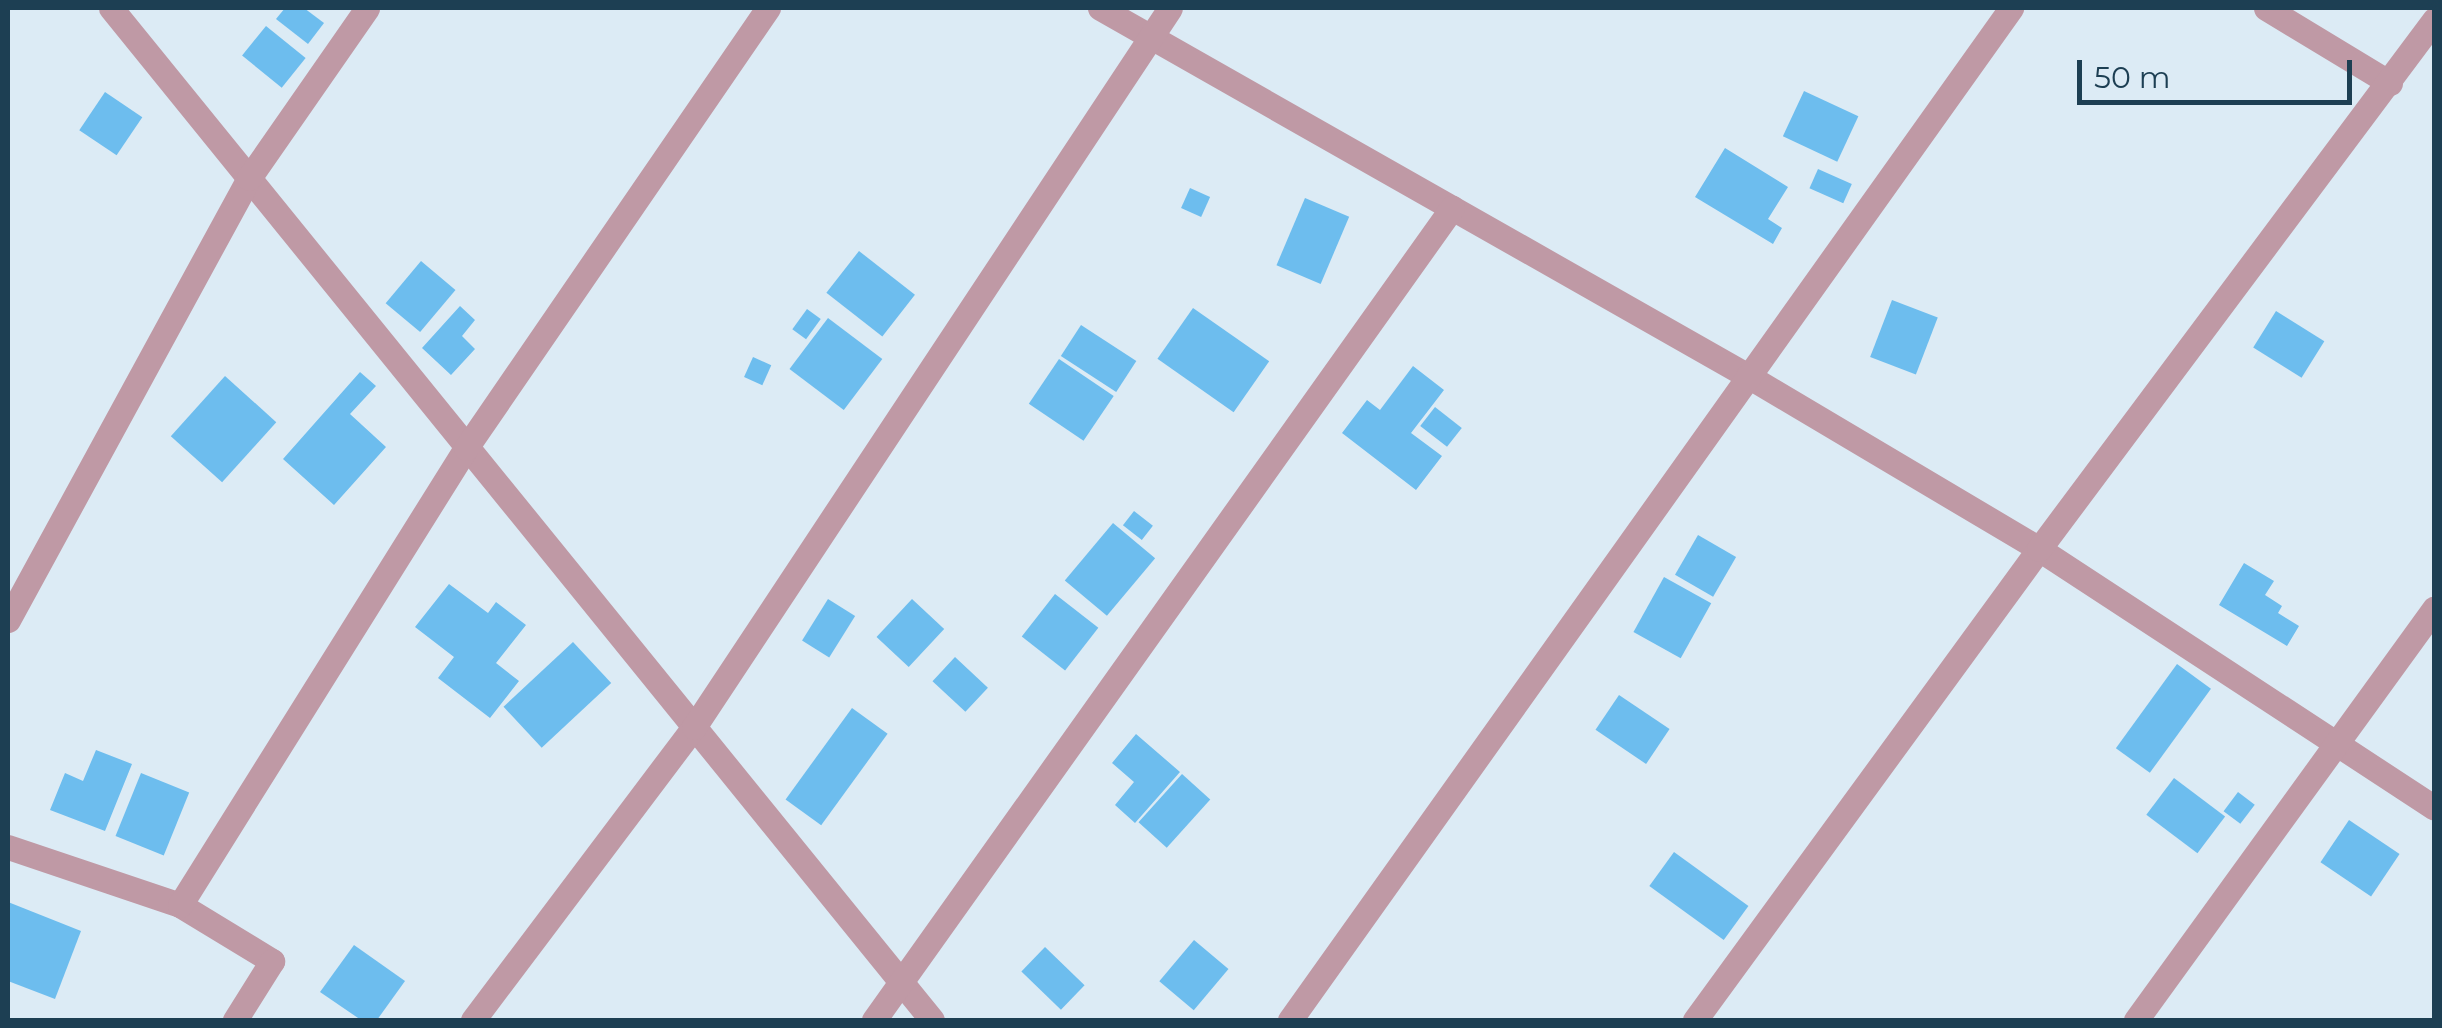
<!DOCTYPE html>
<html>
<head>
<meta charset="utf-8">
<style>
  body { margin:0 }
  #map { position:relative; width:2442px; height:1028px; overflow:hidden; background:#dcebf5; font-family:Montserrat,sans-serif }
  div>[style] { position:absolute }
  .building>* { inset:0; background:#6dbdee; transform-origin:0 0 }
  .minor>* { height:25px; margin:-12.5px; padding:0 12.5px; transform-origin:12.5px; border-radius:12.5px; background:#bf99a5 }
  span { translate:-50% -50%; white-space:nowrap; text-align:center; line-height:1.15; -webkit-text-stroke:8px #dcebf5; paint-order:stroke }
  .frame { position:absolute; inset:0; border:10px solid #1d3f53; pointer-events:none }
  .scale { position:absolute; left:2077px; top:60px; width:275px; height:45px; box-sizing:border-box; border:5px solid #1d3f53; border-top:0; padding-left:12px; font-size:30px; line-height:35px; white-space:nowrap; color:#1d3f53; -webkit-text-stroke:8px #dcebf5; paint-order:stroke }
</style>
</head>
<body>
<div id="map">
  <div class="building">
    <div style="clip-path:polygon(285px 8px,304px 8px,324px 23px,308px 44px,276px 19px)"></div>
    <div style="left:266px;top:26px;width:51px;height:38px;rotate:39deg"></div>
    <div style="left:1804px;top:91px;width:60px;height:50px;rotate:25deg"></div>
    <div style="left:105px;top:92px;width:45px;height:46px;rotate:34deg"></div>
    <div style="clip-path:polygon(1725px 148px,1788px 187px,1768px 219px,1782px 228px,1773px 244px,1695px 197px)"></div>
    <div style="left:1818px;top:169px;width:37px;height:21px;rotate:24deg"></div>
    <div style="left:1190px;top:188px;width:22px;height:22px;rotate:24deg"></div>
    <div style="left:1305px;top:198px;width:48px;height:73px;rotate:23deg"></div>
    <div style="left:859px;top:251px;width:71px;height:53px;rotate:38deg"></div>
    <div style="left:421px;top:261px;width:45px;height:55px;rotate:40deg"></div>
    <div style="left:1892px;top:300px;width:49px;height:61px;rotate:21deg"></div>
    <div style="clip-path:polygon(460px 306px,475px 320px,462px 336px,475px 349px,451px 375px,422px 348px)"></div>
    <div style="left:1193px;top:308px;width:93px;height:62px;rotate:35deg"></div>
    <div style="left:807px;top:309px;width:17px;height:25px;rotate:36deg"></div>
    <div style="left:2276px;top:311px;width:57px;height:43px;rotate:32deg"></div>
    <div style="left:828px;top:318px;width:68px;height:64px;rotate:37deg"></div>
    <div style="left:1081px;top:325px;width:66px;height:37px;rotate:33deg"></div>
    <div style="left:753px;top:357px;width:20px;height:22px;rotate:24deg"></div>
    <div style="left:1059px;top:359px;width:66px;height:54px;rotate:34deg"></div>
    <div style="clip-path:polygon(1413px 366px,1444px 390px,1411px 433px,1442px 456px,1416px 490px,1342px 433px,1367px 400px,1380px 410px)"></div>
    <div style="clip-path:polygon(360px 372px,376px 386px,350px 414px,386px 447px,334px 505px,283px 459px)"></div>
    <div style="left:225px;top:376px;width:69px;height:81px;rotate:42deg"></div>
    <div style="left:1435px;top:407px;width:34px;height:24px;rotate:38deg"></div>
    <div style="left:1134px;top:511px;width:24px;height:18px;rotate:38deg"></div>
    <div style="left:1113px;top:523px;width:55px;height:75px;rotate:40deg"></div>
    <div style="left:1698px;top:535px;width:44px;height:46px;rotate:30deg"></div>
    <div style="clip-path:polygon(2244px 563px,2274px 581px,2265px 595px,2282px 606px,2278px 613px,2299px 626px,2287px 646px,2219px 605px)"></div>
    <div style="left:1664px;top:577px;width:54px;height:63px;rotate:29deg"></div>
    <div style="clip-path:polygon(449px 584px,488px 613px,496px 602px,526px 625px,496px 663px,519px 681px,490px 718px,438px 678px,454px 657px,415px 627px)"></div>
    <div style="left:1055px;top:594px;width:55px;height:54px;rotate:38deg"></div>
    <div style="left:828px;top:599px;width:32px;height:49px;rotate:32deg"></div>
    <div style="left:912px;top:599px;width:44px;height:52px;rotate:43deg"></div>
    <div style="left:573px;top:642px;width:56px;height:95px;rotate:47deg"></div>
    <div style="left:955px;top:657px;width:45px;height:33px;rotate:43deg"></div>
    <div style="left:2177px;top:664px;width:42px;height:104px;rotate:36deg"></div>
    <div style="left:1619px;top:695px;width:61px;height:42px;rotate:34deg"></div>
    <div style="left:852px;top:708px;width:44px;height:113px;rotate:36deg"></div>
    <div style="clip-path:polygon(1136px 734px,1180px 772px,1135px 823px,1115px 805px,1134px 782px,1112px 763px)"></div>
    <div style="clip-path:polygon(96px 750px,132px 764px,105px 831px,50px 810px,65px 773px,83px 781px)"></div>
    <div style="left:141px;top:773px;width:52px;height:68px;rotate:22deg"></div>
    <div style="left:1182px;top:774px;width:38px;height:65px;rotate:42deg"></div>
    <div style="left:2174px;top:778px;width:64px;height:46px;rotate:37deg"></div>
    <div style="left:2238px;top:792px;width:21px;height:24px;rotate:37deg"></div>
    <div style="left:2349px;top:820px;width:61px;height:51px;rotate:34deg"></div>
    <div style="left:1674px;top:852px;width:92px;height:42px;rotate:36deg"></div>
    <div style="clip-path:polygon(8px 902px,81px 931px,55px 999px,8px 981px)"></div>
    <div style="left:1194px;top:940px;width:45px;height:54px;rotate:40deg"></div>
    <div style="clip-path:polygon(354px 945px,405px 981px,377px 1020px,361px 1020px,320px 992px)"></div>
    <div style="left:1045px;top:947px;width:55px;height:34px;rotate:44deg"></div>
  </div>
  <div class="minor">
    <div style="left:111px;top:8px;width:1303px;rotate:50.95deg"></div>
    <div style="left:1100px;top:8px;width:745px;rotate:29.59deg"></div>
    <div style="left:1748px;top:376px;width:339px;rotate:30.7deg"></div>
    <div style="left:2039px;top:549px;width:472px;rotate:33.2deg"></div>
    <div style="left:2266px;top:8px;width:145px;rotate:31.2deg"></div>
    <div style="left:8px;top:620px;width:503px;rotate:-61.4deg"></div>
    <div style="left:249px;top:178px;width:207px;rotate:-55.2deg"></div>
    <div style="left:8px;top:847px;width:182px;rotate:18.6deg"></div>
    <div style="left:180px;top:905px;width:108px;rotate:31.3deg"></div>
    <div style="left:272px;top:961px;width:70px;rotate:122.1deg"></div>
    <div style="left:180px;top:905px;width:539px;rotate:-57.96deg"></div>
    <div style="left:466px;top:448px;width:534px;rotate:-55.54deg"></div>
    <div style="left:473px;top:1020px;width:367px;rotate:-53deg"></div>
    <div style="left:694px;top:727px;width:862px;rotate:-56.49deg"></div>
    <div style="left:874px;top:1020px;width:997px;rotate:-54.56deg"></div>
    <div style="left:1290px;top:1020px;width:1243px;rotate:-54.53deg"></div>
    <div style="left:1695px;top:1020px;width:583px;rotate:-53.86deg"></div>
    <div style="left:2039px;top:549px;width:660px;rotate:-53.25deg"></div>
    <div style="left:2136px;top:1020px;width:508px;rotate:-54.06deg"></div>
  </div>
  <div class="frame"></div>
  <div class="scale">50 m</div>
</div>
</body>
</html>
